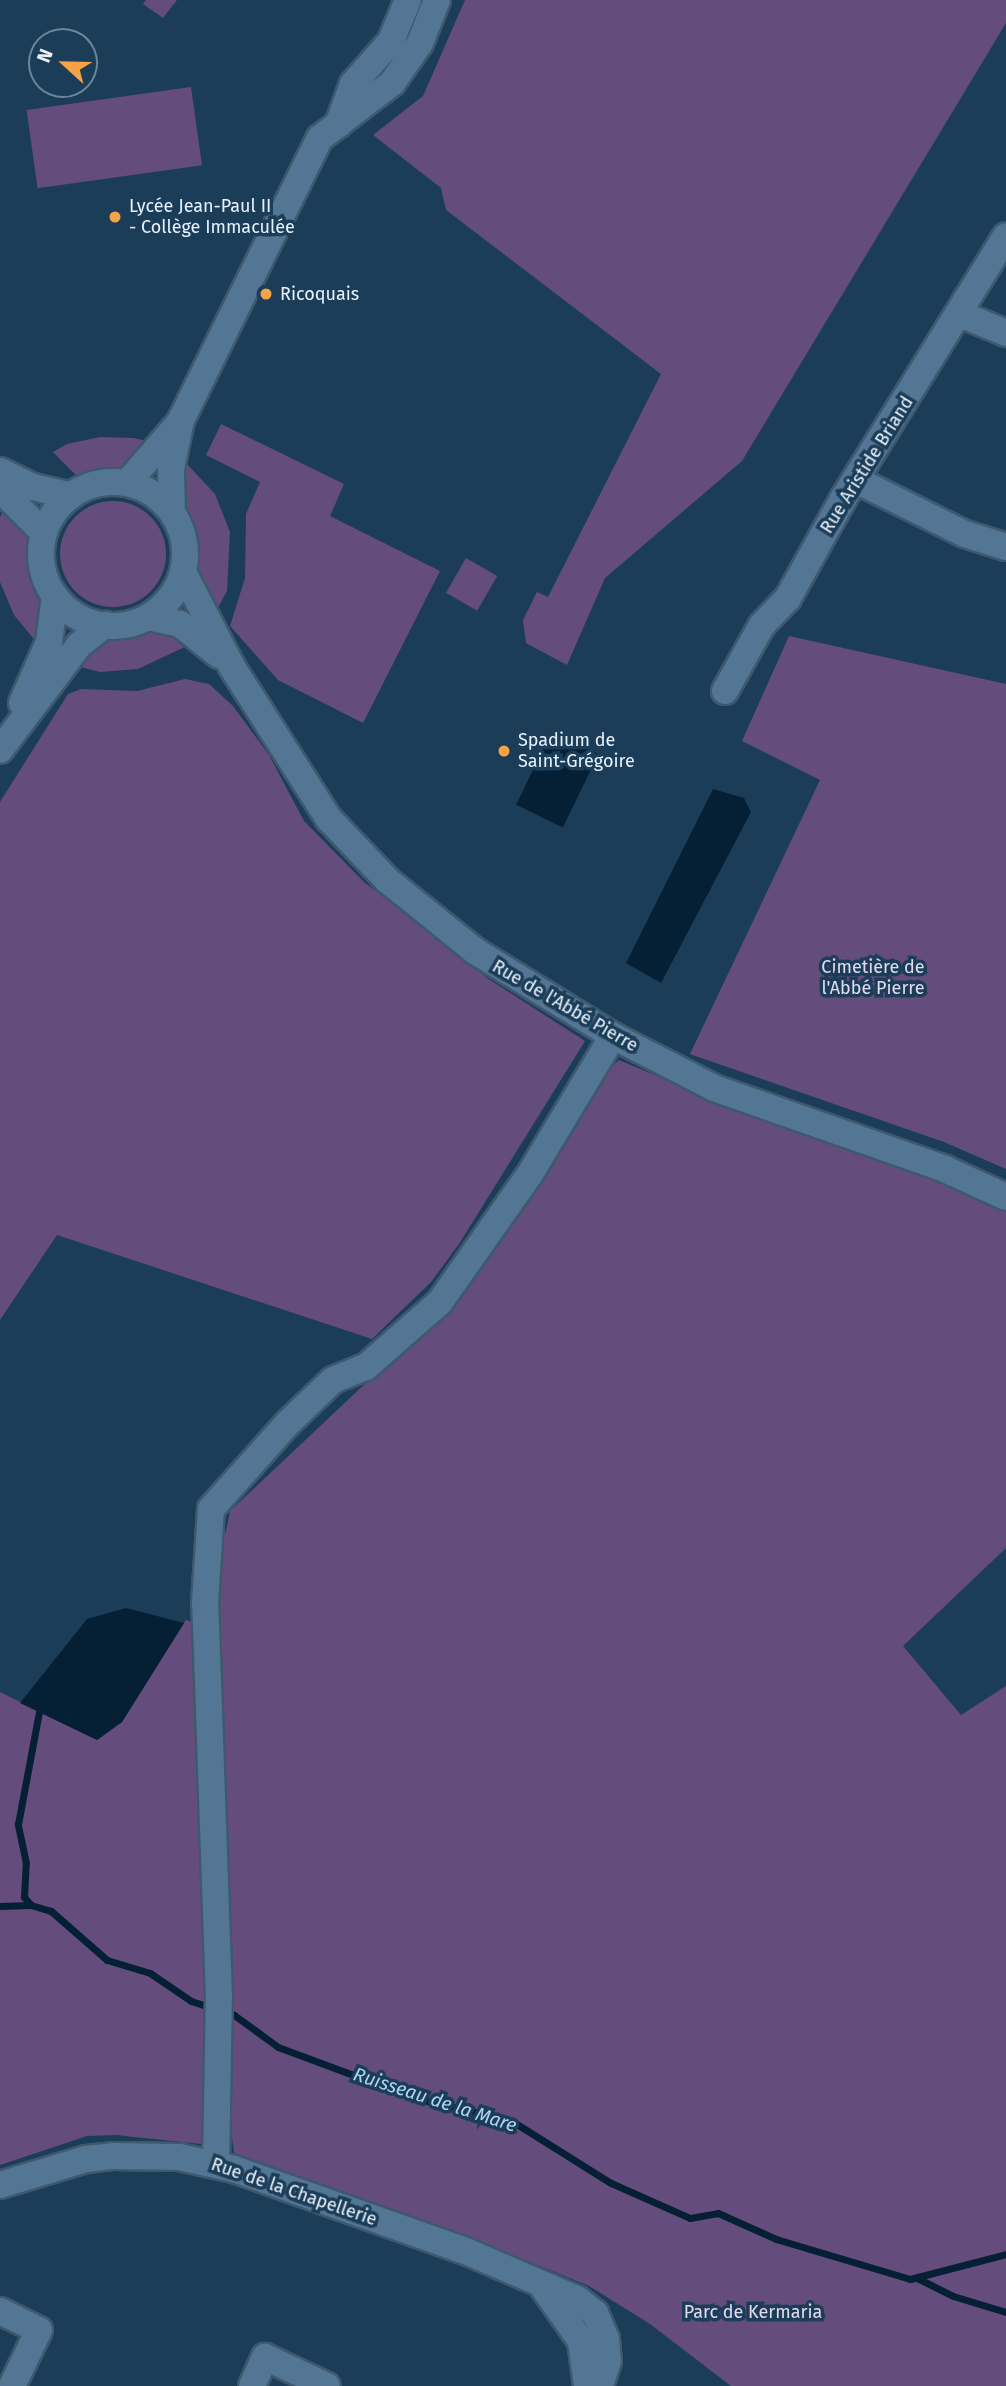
<!DOCTYPE html>
<html>
<head>
<meta charset="utf-8">
<style>
  body { margin:0 }
  #map { position:relative; width:1006px; height:2386px; overflow:hidden; background:#1c3d58; font-family:"Fira Sans",sans-serif }
  div>[style] { position:absolute }
  .green>* { inset:0; background:#644d7c; transform-origin:0 0 }
  .round { border-radius:50% }
  .water>* { inset:0; background:#051f34; transform-origin:0 0 }
  .stream>* { height:7px; margin:-3.5px; padding:0 3.5px; transform-origin:3.5px; border-radius:3.5px; background:#051f34 }
  .roads { filter:drop-shadow(2px 0 #3e596f) drop-shadow(-2px 0 #3e596f) drop-shadow(0 2px #3e596f) drop-shadow(0 -2px #3e596f) }
  .minor>* { height:26px; margin:-13px; padding:0 13px; transform-origin:13px; border-radius:13px; background:#547695 }
  .minor>.ring { margin:-13px; padding:0; box-sizing:content-box; background:none; border:26px solid #547695; border-radius:50% }
  .dots>* { width:19px; height:19px; translate:-50% -50%; box-sizing:border-box; border:4px solid #1c3d58; border-radius:50% }
  span { translate:-50% -50%; white-space:nowrap; text-align:center; line-height:1.15; -webkit-text-stroke:7px #1c3d58; paint-order:stroke }
  .poi-label { font-size:18px; color:#e7f2fd }
  .left { translate:0 -50%; text-align:left }
  .street-label { font-size:18px; color:#e7f2fd }
  .park-label { font-size:18px; color:#e4daf0 }
  .water-label { font-size:19px; color:#aed4f7; font-style:italic }
  .north { position:absolute; left:28px; top:28px; width:70px; height:70px; box-sizing:border-box; background:#1c3d58; border:2px solid #6d859a; border-radius:50%; rotate:292deg; font-size:19px; font-weight:700; line-height:28px; text-align:center; color:#e7f2fd }
  .north::after { content:''; display:block; margin:auto; width:24px; height:32px; background:#f5a345; clip-path:polygon(50% 0,100% 100%,50% 72%,0 100%) }
</style>
</head>
<body>
<div id="map">
  <div class="green">
    <div style="clip-path:polygon(146px 0,177px 0,163px 18px,143px 4px)"></div>
    <div style="clip-path:polygon(465px 0,1006px 0,1006px 23px,742px 461px,605px 578px,567px 665px,526px 643px,523px 620px,537px 592px,548px 597px,661px 374px,446px 210px,441px 188px,373px 135px,423px 96px)"></div>
    <div style="left:191px;top:87px;width:79px;height:166px;rotate:82deg"></div>
    <div style="clip-path:polygon(221px 424px,344px 484px,330px 516px,440px 571px,363px 723px,278px 680px,230px 626px,245px 578px,246px 514px,260px 482px,206px 455px)"></div>
    <div style="clip-path:polygon(100px 437px,133px 438px,152px 442px,127px 470px,78px 477px,53px 452px,67px 444px)"></div>
    <div style="clip-path:polygon(184px 461px,215px 494px,230px 532px,227px 591px,215px 613px,196px 569px,196px 542px,182px 506px)"></div>
    <div class="round" style="left:60px;top:501px;width:106px;height:106px"></div>
    <div style="clip-path:polygon(6px 505px,32px 534px,32px 573px,44px 603px,38px 644px,14px 615px,0 582px,0 517px)"></div>
    <div style="left:466px;top:558px;width:36px;height:40px;rotate:30deg"></div>
    <div style="clip-path:polygon(150px 629px,169px 631px,191px 644px,138px 669px,100px 672px,73px 665px,100px 635px,116px 637px)"></div>
    <div style="clip-path:polygon(789px 636px,1006px 684px,1006px 1169px,944px 1142px,690px 1054px,820px 780px,742px 741px)"></div>
    <div style="clip-path:polygon(185px 679px,209px 684px,233px 706px,269px 755px,304px 821px,364px 882px,490px 980px,585px 1041px,459px 1244px,431px 1282px,372px 1339px,57px 1235px,0 1320px,0 802px,68px 694px,81px 689px,137px 691px)"></div>
    <div style="clip-path:polygon(619px 1060px,702px 1095px,920px 1171px,1006px 1210px,1006px 1548px,903px 1646px,961px 1715px,1006px 1686px,1006px 2386px,731px 2386px,650px 2324px,589px 2286px,452px 2230px,234px 2153px,227px 2099px,211px 1563px,224px 1548px,219px 1540px,226px 1531px,230px 1511px,386px 1364px,599px 1079px)"></div>
    <div style="clip-path:polygon(186px 1620px,198px 1624px,209px 2027px,206px 2139px,201px 2144px,116px 2135px,87px 2136px,0 2165px,0 1692px,97px 1740px,122px 1722px)"></div>
  </div>
  <div class="water">
    <div style="left:552px;top:731px;width:52px;height:82px;rotate:26deg"></div>
    <div style="clip-path:polygon(713px 789px,744px 798px,751px 812px,661px 983px,626px 963px)"></div>
    <div style="clip-path:polygon(126px 1608px,184px 1623px,122px 1722px,97px 1740px,20px 1703px,87px 1619px)"></div>
  </div>
  <div class="stream">
    <div style="left:31px;top:1905px;width:11px;rotate:-131deg"></div>
    <div style="left:24px;top:1897px;width:34px;rotate:-87deg"></div>
    <div style="left:26px;top:1863px;width:40px;rotate:-102deg"></div>
    <div style="left:18px;top:1824px;width:114px;rotate:-79.4deg"></div>
    <div style="left:0;top:1906px;width:31px;rotate:-2deg"></div>
    <div style="left:31px;top:1905px;width:21px;rotate:17deg"></div>
    <div style="left:51px;top:1911px;width:74px;rotate:41.2deg"></div>
    <div style="left:107px;top:1960px;width:45px;rotate:16.8deg"></div>
    <div style="left:150px;top:1973px;width:50px;rotate:34.3deg"></div>
    <div style="left:191px;top:2001px;width:45px;rotate:18deg"></div>
    <div style="left:234px;top:2015px;width:54px;rotate:36deg"></div>
    <div style="left:278px;top:2047px;width:146px;rotate:20.4deg"></div>
    <div style="left:415px;top:2098px;width:100px;rotate:13.3deg"></div>
    <div style="left:512px;top:2121px;width:117px;rotate:32.1deg"></div>
    <div style="left:611px;top:2183px;width:86px;rotate:23.9deg"></div>
    <div style="left:690px;top:2218px;width:28px;rotate:-10deg"></div>
    <div style="left:718px;top:2213px;width:64px;rotate:24.1deg"></div>
    <div style="left:776px;top:2239px;width:140px;rotate:16.6deg"></div>
    <div style="left:910px;top:2279px;width:99px;rotate:-14.6deg"></div>
    <div style="left:917px;top:2278px;width:40px;rotate:26.6deg"></div>
    <div style="left:953px;top:2296px;width:55px;rotate:16.8deg"></div>
  </div>
  <div class="roads">
    <div class="minor">
      <div style="left:338px;top:125px;width:44px;rotate:-69.9deg"></div>
      <div style="left:353px;top:84px;width:57px;rotate:-48.5deg"></div>
      <div style="left:391px;top:41px;width:44px;rotate:-67.5deg"></div>
      <div style="left:960px;top:314px;width:50px;rotate:22.4deg"></div>
      <div style="left:0;top:471px;width:37px;rotate:26deg"></div>
      <div style="left:33px;top:487px;width:39px;rotate:13deg"></div>
      <div style="left:858px;top:481px;width:119px;rotate:26.4deg"></div>
      <div style="left:965px;top:534px;width:43px;rotate:17.6deg"></div>
      <div class="ring" style="left:41px;top:482px;width:118px;height:118px"></div>
      <div style="left:127px;top:483px;width:81px;rotate:-49deg"></div>
      <div style="left:0;top:489px;width:62px;rotate:45deg"></div>
      <div style="left:172px;top:511px;width:42px;rotate:-91.4deg"></div>
      <div style="left:171px;top:469px;width:50px;rotate:-78.5deg"></div>
      <div style="left:181px;top:420px;width:314px;rotate:-63.8deg"></div>
      <div style="left:320px;top:138px;width:91px;rotate:-37.4deg"></div>
      <div style="left:392px;top:83px;width:49px;rotate:-55deg"></div>
      <div style="left:420px;top:43px;width:46px;rotate:-68.4deg"></div>
      <div style="left:183px;top:572px;width:107px;rotate:62.7deg"></div>
      <div style="left:232px;top:667px;width:180px;rotate:57.5deg"></div>
      <div style="left:329px;top:819px;width:84px;rotate:46.4deg"></div>
      <div style="left:387px;top:880px;width:113px;rotate:38.9deg"></div>
      <div style="left:475px;top:951px;width:162px;rotate:31.6deg"></div>
      <div style="left:613px;top:1036px;width:114px;rotate:27.2deg"></div>
      <div style="left:714px;top:1088px;width:245px;rotate:19.3deg"></div>
      <div style="left:945px;top:1169px;width:67px;rotate:24.7deg"></div>
      <div style="left:149px;top:617px;width:32px;rotate:13deg"></div>
      <div style="left:180px;top:624px;width:50px;rotate:38.5deg"></div>
      <div style="left:725px;top:691px;width:76px;rotate:-60.7deg"></div>
      <div style="left:762px;top:625px;width:37px;rotate:-46deg"></div>
      <div style="left:788px;top:598px;width:113px;rotate:-60.9deg"></div>
      <div style="left:843px;top:499px;width:309px;rotate:-58.2deg"></div>
      <div style="left:22px;top:703px;width:67px;rotate:-66.1deg"></div>
      <div style="left:49px;top:642px;width:46px;rotate:-82.6deg"></div>
      <div style="left:0;top:750px;width:131px;rotate:-53deg"></div>
      <div style="left:79px;top:645px;width:33px;rotate:-38deg"></div>
      <div style="left:216px;top:2164px;width:167px;rotate:-89deg"></div>
      <div style="left:219px;top:1997px;width:393px;rotate:-92deg"></div>
      <div style="left:205px;top:1604px;width:95px;rotate:-86.4deg"></div>
      <div style="left:211px;top:1509px;width:115px;rotate:-48.2deg"></div>
      <div style="left:288px;top:1423px;width:62px;rotate:-43.7deg"></div>
      <div style="left:333px;top:1380px;width:35px;rotate:-22deg"></div>
      <div style="left:366px;top:1367px;width:98px;rotate:-41.3deg"></div>
      <div style="left:440px;top:1302px;width:156px;rotate:-54.9deg"></div>
      <div style="left:530px;top:1174px;width:161px;rotate:-59deg"></div>
      <div style="left:0;top:2185px;width:90px;rotate:-16.8deg"></div>
      <div style="left:86px;top:2159px;width:27px;rotate:-6deg"></div>
      <div style="left:113px;top:2156px;width:66px;rotate:0.9deg"></div>
      <div style="left:179px;top:2157px;width:56px;rotate:12.3deg"></div>
      <div style="left:234px;top:2169px;width:248px;rotate:19.5deg"></div>
      <div style="left:468px;top:2252px;width:119px;rotate:23.3deg"></div>
      <div style="left:577px;top:2299px;width:23px;rotate:38deg"></div>
      <div style="left:595px;top:2313px;width:28px;rotate:67deg"></div>
      <div style="left:606px;top:2339px;width:22px;rotate:85deg"></div>
      <div style="left:608px;top:2361px;width:26px;rotate:108deg"></div>
      <div style="left:543px;top:2287px;width:66px;rotate:54.9deg"></div>
      <div style="left:581px;top:2341px;width:45px;rotate:82.4deg"></div>
      <div style="left:0;top:2311px;width:43px;rotate:26deg"></div>
      <div style="left:39px;top:2330px;width:62px;rotate:115.7deg"></div>
      <div style="left:252px;top:2386px;width:32px;rotate:-66deg"></div>
      <div style="left:265px;top:2357px;width:68px;rotate:25.1deg"></div>
    </div>
  </div>
  <div class="dots">
    <div style="left:115px;top:217px;background:#f5a345"></div>
    <div style="left:266px;top:294px;background:#f5a345"></div>
    <div style="left:504px;top:751px;background:#f5a345"></div>
  </div>
  <div class="poi-label">
    <span class="left" style="left:129px;top:217px">Lycée Jean-Paul II<br>- Collège Immaculée</span>
    <span class="left" style="left:280px;top:294px">Ricoquais</span>
    <span class="left" style="left:518px;top:751px">Spadium de<br>Saint-Grégoire</span>
  </div>
  <div class="street-label">
    <span style="left:867px;top:465px;rotate:-58deg">Rue Aristide Briand</span>
    <span style="left:565px;top:1006px;rotate:30deg">Rue de l'Abbé Pierre</span>
    <span style="left:294px;top:2192px;rotate:19deg">Rue de la Chapellerie</span>
  </div>
  <div class="park-label">
    <span style="left:873px;top:978px">Cimetière de<br>l'Abbé Pierre</span>
    <span style="left:753px;top:2312px">Parc de Kermaria</span>
  </div>
  <div class="water-label">
    <span style="left:435px;top:2100px;rotate:18deg">Ruisseau de la Mare</span>
  </div>
  <div class="north">N</div>
</div>
</body>
</html>
